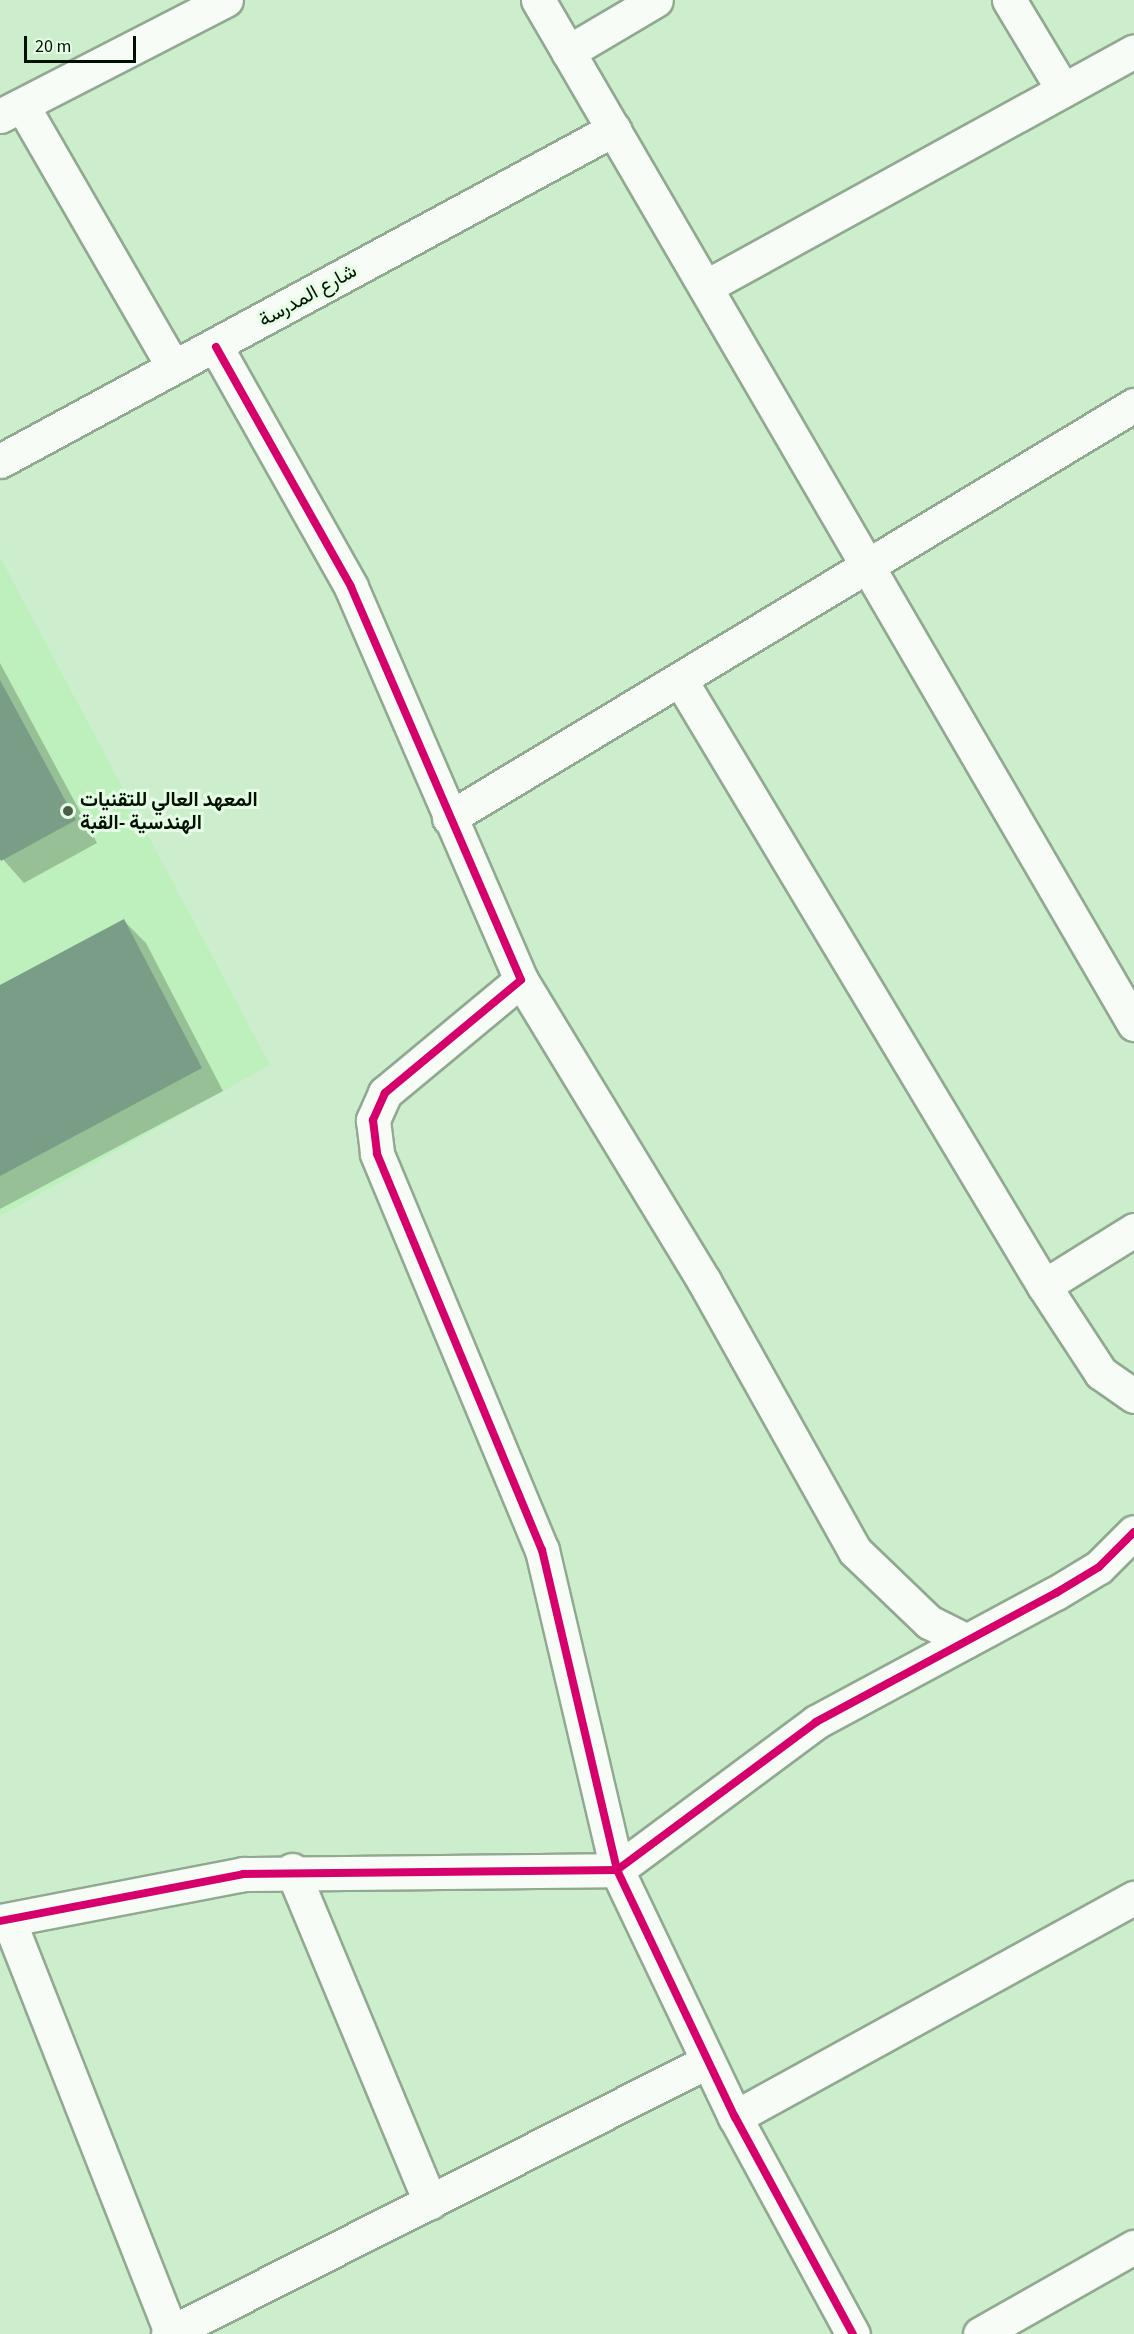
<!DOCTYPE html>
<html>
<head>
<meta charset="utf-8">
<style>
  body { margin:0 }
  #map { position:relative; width:1134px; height:2334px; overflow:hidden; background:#cdeecc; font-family:"Source Sans 3",Vazirmatn,sans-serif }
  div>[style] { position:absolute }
  .built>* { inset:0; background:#bdf0bc }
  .shadow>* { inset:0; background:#0003 }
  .building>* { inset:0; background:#7a9d87 }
  .roads { filter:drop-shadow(2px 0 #90a990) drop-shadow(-2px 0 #90a990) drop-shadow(0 2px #90a990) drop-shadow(0 -2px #90a990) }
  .minor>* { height:33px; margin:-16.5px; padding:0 16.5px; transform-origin:16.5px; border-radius:16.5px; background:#f8fcf7 }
  .cycleway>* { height:8px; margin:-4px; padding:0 4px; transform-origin:4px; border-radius:4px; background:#d6006c }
  .dots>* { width:16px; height:16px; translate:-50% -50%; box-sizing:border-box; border:3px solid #e6fde5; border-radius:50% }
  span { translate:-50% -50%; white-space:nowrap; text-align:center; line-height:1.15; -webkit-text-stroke:6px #e6fde5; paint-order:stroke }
  .street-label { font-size:20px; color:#001101 }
  .poi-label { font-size:20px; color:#001101; font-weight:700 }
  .left { translate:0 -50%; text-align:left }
  .scale { position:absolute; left:24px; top:36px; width:112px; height:27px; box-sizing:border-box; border:3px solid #001101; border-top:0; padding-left:8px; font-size:18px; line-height:21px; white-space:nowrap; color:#001101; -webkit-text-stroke:4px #e6fde5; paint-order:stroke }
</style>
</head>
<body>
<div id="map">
  <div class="built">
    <div style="clip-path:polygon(0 557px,270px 1065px,0 1216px)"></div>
  </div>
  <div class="shadow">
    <div style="clip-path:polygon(0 663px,97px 843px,24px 883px,0 856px)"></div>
    <div style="clip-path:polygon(124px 921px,146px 943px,223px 1091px,0 1209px,0 986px)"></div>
  </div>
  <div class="building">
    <div style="clip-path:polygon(0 680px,76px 820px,1px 861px,0 859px)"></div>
    <div style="clip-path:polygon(124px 919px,202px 1068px,0 1176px,0 985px)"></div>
  </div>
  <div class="roads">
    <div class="minor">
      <div style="left:538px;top:0;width:1185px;rotate:59.8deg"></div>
      <div style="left:1009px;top:0;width:105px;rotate:59deg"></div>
      <div style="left:568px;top:52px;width:102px;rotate:-30.6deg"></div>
      <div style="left:22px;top:105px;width:302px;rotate:60deg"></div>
      <div style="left:0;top:116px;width:254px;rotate:-27.2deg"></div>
      <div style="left:707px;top:286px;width:487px;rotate:-28.8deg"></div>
      <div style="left:216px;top:347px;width:275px;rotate:60.6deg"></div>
      <div style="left:351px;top:587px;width:428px;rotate:66.6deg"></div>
      <div style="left:521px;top:980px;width:177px;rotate:140.3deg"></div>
      <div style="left:385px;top:1093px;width:30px;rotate:114deg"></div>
      <div style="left:373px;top:1120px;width:34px;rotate:83deg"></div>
      <div style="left:377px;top:1154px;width:429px;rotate:67.4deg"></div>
      <div style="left:542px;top:1550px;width:329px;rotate:76.8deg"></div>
      <div style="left:617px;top:1870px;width:274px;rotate:64.5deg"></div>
      <div style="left:735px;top:2117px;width:247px;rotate:61.5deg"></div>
      <div style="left:0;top:461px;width:698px;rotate:-28.4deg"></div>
      <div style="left:681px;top:681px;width:706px;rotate:59.04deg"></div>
      <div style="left:1044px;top:1286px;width:104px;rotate:56.8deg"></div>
      <div style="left:1101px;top:1373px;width:40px;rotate:34.9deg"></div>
      <div style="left:449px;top:818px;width:800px;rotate:-31.09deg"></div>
      <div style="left:521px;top:980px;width:352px;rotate:58.7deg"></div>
      <div style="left:704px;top:1281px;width:309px;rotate:60.8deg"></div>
      <div style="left:855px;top:1551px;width:103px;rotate:43.8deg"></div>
      <div style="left:929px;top:1622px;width:42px;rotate:26.6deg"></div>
      <div style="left:1044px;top:1286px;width:106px;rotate:-31.9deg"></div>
      <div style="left:292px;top:1870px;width:360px;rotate:67.4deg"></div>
      <div style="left:0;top:1921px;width:248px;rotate:-10.9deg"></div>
      <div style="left:243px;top:1874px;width:374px;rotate:-0.6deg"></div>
      <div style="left:617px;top:1870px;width:248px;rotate:-36.6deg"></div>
      <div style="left:816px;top:1722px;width:272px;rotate:-28.3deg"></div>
      <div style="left:1056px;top:1593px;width:50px;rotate:-31.2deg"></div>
      <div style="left:1099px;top:1567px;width:49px;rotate:-45deg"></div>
      <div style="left:9px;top:1921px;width:443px;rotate:68.5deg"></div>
      <div style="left:735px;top:2117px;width:455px;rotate:-28.8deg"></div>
      <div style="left:168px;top:2334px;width:605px;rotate:-26.82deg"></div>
      <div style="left:980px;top:2334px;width:177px;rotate:-29.5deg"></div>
    </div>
  </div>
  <div class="cycleway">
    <div style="left:216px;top:347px;width:275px;rotate:60.6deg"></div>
    <div style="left:351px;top:587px;width:428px;rotate:66.6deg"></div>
    <div style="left:521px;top:980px;width:177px;rotate:140.3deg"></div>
    <div style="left:385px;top:1093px;width:30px;rotate:114deg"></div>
    <div style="left:373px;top:1120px;width:34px;rotate:83deg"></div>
    <div style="left:377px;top:1154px;width:429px;rotate:67.4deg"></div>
    <div style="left:542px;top:1550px;width:329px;rotate:76.8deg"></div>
    <div style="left:617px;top:1870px;width:274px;rotate:64.5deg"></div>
    <div style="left:735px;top:2117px;width:247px;rotate:61.5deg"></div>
    <div style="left:0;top:1921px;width:248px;rotate:-10.9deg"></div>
    <div style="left:243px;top:1874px;width:374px;rotate:-0.6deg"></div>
    <div style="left:617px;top:1870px;width:248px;rotate:-36.6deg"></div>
    <div style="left:816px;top:1722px;width:272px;rotate:-28.3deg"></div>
    <div style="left:1056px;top:1593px;width:50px;rotate:-31.2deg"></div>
    <div style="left:1099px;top:1567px;width:49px;rotate:-45deg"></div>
  </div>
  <div class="dots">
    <div style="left:68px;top:811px;background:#485e48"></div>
  </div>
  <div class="street-label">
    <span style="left:308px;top:296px;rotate:-29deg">شارع المدرسة</span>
  </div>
  <div class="poi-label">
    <span class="left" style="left:80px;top:812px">المعهد العالي للتقنيات<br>الهندسية -القبة</span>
  </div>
  <div class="scale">20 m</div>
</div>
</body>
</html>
